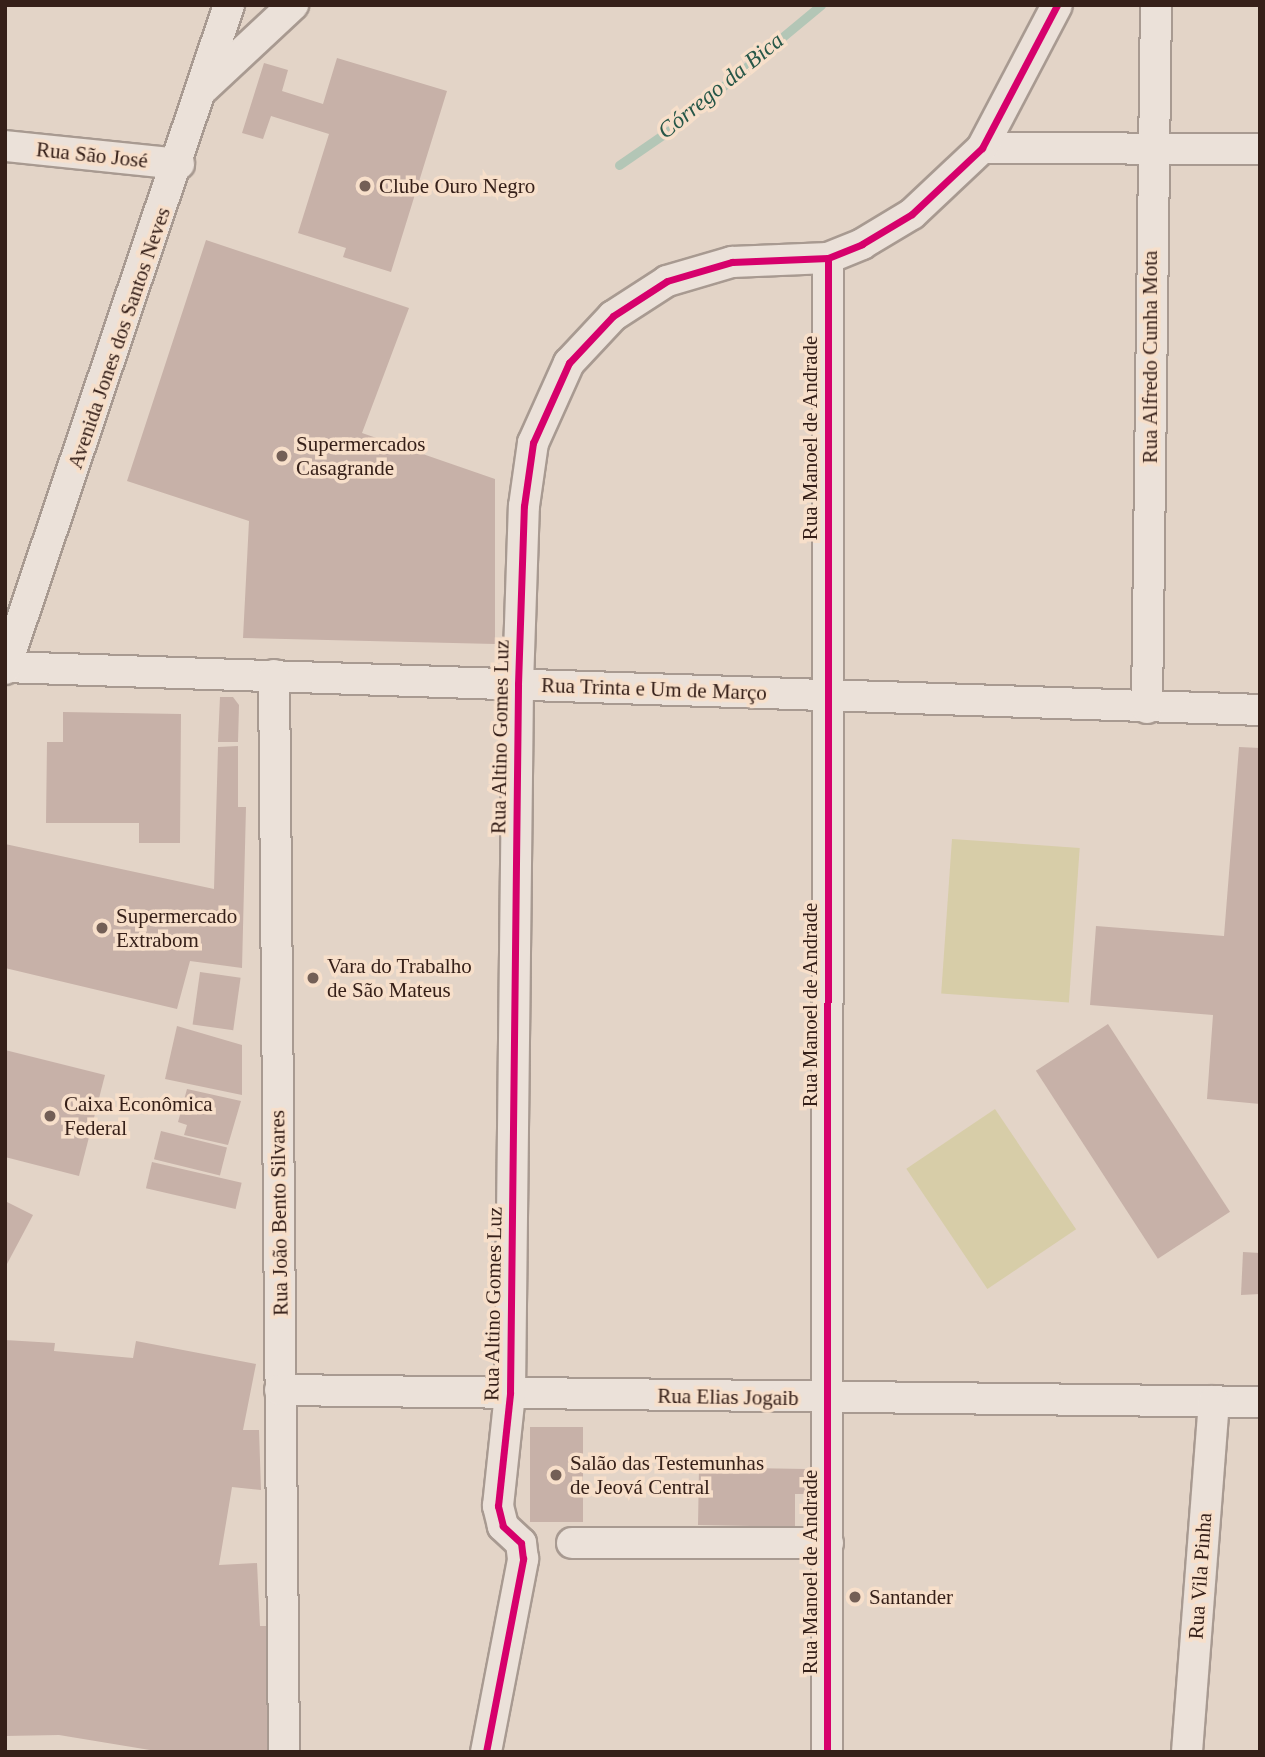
<!DOCTYPE html>
<html>
<head>
<meta charset="utf-8">
<style>
  body { margin:0 }
  #map { position:relative; width:1265px; height:1757px; overflow:hidden; background:#e3d4c7; font-family:"Times New Roman",serif }
  div>[style] { position:absolute }
  .green>* { inset:0; background:#d7cda8; transform-origin:0 0 }
  .stream>* { height:9px; margin:-4.5px; padding:0 4.5px; transform-origin:4.5px; border-radius:4.5px; background:#b3c6b6 }
  .building>* { inset:0; background:#c7b1a8; transform-origin:0 0 }
  .roads { filter:drop-shadow(2px 0 #a89a91) drop-shadow(-2px 0 #a89a91) drop-shadow(0 2px #a89a91) drop-shadow(0 -2px #a89a91) }
  .minor>* { height:30px; margin:-15px; padding:0 15px; transform-origin:15px; border-radius:15px; background:#ebe1d9 }
  .cycleway>* { height:7px; margin:-3.5px; padding:0 3.5px; transform-origin:3.5px; border-radius:3.5px; background:#d6006c }
  .dots>* { width:19px; height:19px; translate:-50% -50%; box-sizing:border-box; border:4px solid #f7dfca; border-radius:50% }
  span { translate:-50% -50%; white-space:nowrap; text-align:center; line-height:1.15; -webkit-text-stroke:7px #f7dfca; paint-order:stroke }
  .street-label { font-size:21px; color:#362019 }
  .poi-label { font-size:21px; color:#362019 }
  .left { translate:0 -50%; text-align:left }
  .water-label { font-size:23px; color:#275748; font-style:italic }
  .frame { position:absolute; inset:0; border:7px solid #362019; pointer-events:none }
</style>
</head>
<body>
<div id="map">
  <div class="green">
    <div style="left:952px;top:839px;width:128px;height:155px;rotate:4deg"></div>
    <div style="left:995px;top:1109px;width:145px;height:107px;rotate:56deg"></div>
  </div>
  <div class="stream">
    <div style="left:619px;top:165px;width:67px;rotate:-34.6deg"></div>
    <div style="left:674px;top:127px;width:191px;rotate:-39.7deg"></div>
  </div>
  <div class="building">
    <div style="clip-path:polygon(337px 58px,447px 91px,391px 272px,343px 257px,346px 248px,298px 233px,329px 134px,271px 116px,263px 139px,242px 133px,264px 63px,288px 70px,282px 91px,323px 104px)"></div>
    <div style="clip-path:polygon(206px 240px,409px 308px,362px 433px,495px 479px,495px 644px,243px 638px,249px 521px,127px 481px)"></div>
    <div style="clip-path:polygon(220px 697px,233px 697px,239px 705px,238px 742px,218px 742px)"></div>
    <div style="clip-path:polygon(63px 712px,181px 714px,180px 843px,139px 843px,139px 823px,46px 823px,47px 742px,63px 742px)"></div>
    <div style="clip-path:polygon(238px 746px,238px 807px,246px 807px,242px 968px,190px 961px,177px 1009px,5px 968px,5px 844px,214px 889px,218px 747px)"></div>
    <div style="clip-path:polygon(1239px 747px,1260px 748px,1260px 1104px,1207px 1099px,1213px 1015px,1090px 1005px,1096px 926px,1224px 936px)"></div>
    <div style="left:200px;top:972px;width:41px;height:53px;rotate:8deg"></div>
    <div style="left:1108px;top:1024px;width:224px;height:86px;rotate:57deg"></div>
    <div style="clip-path:polygon(177px 1026px,242px 1045px,242px 1095px,165px 1079px)"></div>
    <div style="clip-path:polygon(5px 1050px,105px 1075px,79px 1176px,5px 1157px)"></div>
    <div style="clip-path:polygon(187px 1089px,241px 1101px,228px 1145px,184px 1135px,187px 1125px,178px 1122px)"></div>
    <div style="left:161px;top:1131px;width:68px;height:29px;rotate:14deg"></div>
    <div style="left:152px;top:1162px;width:92px;height:27px;rotate:13deg"></div>
    <div style="clip-path:polygon(5px 1201px,33px 1215px,7px 1264px,5px 1263px)"></div>
    <div style="clip-path:polygon(1243px 1252px,1260px 1253px,1260px 1294px,1241px 1295px)"></div>
    <div style="clip-path:polygon(5px 1340px,55px 1343px,54px 1351px,133px 1358px,136px 1341px,256px 1364px,243px 1430px,259px 1430px,261px 1490px,232px 1487px,219px 1565px,257px 1563px,260px 1626px,271px 1626px,271px 1752px,162px 1752px,59px 1735px,5px 1736px)"></div>
    <div style="left:530px;top:1427px;width:53px;height:95px"></div>
    <div style="clip-path:polygon(699px 1467px,806px 1469px,806px 1494px,795px 1494px,795px 1527px,698px 1525px)"></div>
  </div>
  <div class="roads">
    <div class="minor">
      <div style="left:204px;top:88px;width:122px;rotate:-43deg"></div>
      <div style="left:5px;top:146px;width:175px;rotate:5.9deg"></div>
      <div style="left:982px;top:148px;width:278px;rotate:0.2deg"></div>
      <div style="left:5px;top:667px;width:1256px;rotate:1.96deg"></div>
      <div style="left:5px;top:669px;width:701px;rotate:-71.36deg"></div>
      <div style="left:274px;top:675px;width:1077px;rotate:89.47deg"></div>
      <div style="left:1147px;top:708px;width:703px;rotate:-89.27deg"></div>
      <div style="left:280px;top:1390px;width:980px;rotate:0.7deg"></div>
      <div style="left:572px;top:1543px;width:256px"></div>
      <div style="left:486px;top:1752px;width:197px;rotate:-79.1deg"></div>
      <div style="left:523px;top:1559px;width:16px;rotate:-97deg"></div>
      <div style="left:521px;top:1543px;width:25px;rotate:-137deg"></div>
      <div style="left:503px;top:1526px;width:21px;rotate:-104deg"></div>
      <div style="left:498px;top:1506px;width:114px;rotate:-83.9deg"></div>
      <div style="left:510px;top:1393px;width:709px;rotate:-89.35deg"></div>
      <div style="left:518px;top:684px;width:178px;rotate:-88.1deg"></div>
      <div style="left:524px;top:506px;width:64px;rotate:-81.9deg"></div>
      <div style="left:533px;top:443px;width:88px;rotate:-65.8deg"></div>
      <div style="left:569px;top:363px;width:64px;rotate:-46.9deg"></div>
      <div style="left:613px;top:316px;width:64px;rotate:-32.9deg"></div>
      <div style="left:667px;top:281px;width:68px;rotate:-16.3deg"></div>
      <div style="left:732px;top:262px;width:96px;rotate:-2.4deg"></div>
      <div style="left:828px;top:258px;width:37px;rotate:-22deg"></div>
      <div style="left:862px;top:244px;width:58px;rotate:-31deg"></div>
      <div style="left:912px;top:214px;width:96px;rotate:-43.3deg"></div>
      <div style="left:982px;top:148px;width:161px;rotate:-62.3deg"></div>
      <div style="left:827px;top:1752px;width:1494px;rotate:-89.96deg"></div>
      <div style="left:1187px;top:1752px;width:352px;rotate:-85.6deg"></div>
    </div>
  </div>
  <div class="cycleway">
    <div style="left:486px;top:1752px;width:197px;rotate:-79.1deg"></div>
    <div style="left:523px;top:1559px;width:16px;rotate:-97deg"></div>
    <div style="left:521px;top:1543px;width:25px;rotate:-137deg"></div>
    <div style="left:503px;top:1526px;width:21px;rotate:-104deg"></div>
    <div style="left:498px;top:1506px;width:114px;rotate:-83.9deg"></div>
    <div style="left:510px;top:1393px;width:709px;rotate:-89.35deg"></div>
    <div style="left:518px;top:684px;width:178px;rotate:-88.1deg"></div>
    <div style="left:524px;top:506px;width:64px;rotate:-81.9deg"></div>
    <div style="left:533px;top:443px;width:88px;rotate:-65.8deg"></div>
    <div style="left:569px;top:363px;width:64px;rotate:-46.9deg"></div>
    <div style="left:613px;top:316px;width:64px;rotate:-32.9deg"></div>
    <div style="left:667px;top:281px;width:68px;rotate:-16.3deg"></div>
    <div style="left:732px;top:262px;width:96px;rotate:-2.4deg"></div>
    <div style="left:828px;top:258px;width:37px;rotate:-22deg"></div>
    <div style="left:862px;top:244px;width:58px;rotate:-31deg"></div>
    <div style="left:912px;top:214px;width:96px;rotate:-43.3deg"></div>
    <div style="left:982px;top:148px;width:161px;rotate:-62.3deg"></div>
    <div style="left:827px;top:1752px;width:1494px;rotate:-89.96deg"></div>
  </div>
  <div class="dots">
    <div style="left:365px;top:186px;background:#735f56"></div>
    <div style="left:282px;top:456px;background:#735f56"></div>
    <div style="left:102px;top:928px;background:#735f56"></div>
    <div style="left:313px;top:978px;background:#735f56"></div>
    <div style="left:50px;top:1116px;background:#735f56"></div>
    <div style="left:556px;top:1475px;background:#735f56"></div>
    <div style="left:855px;top:1597px;background:#735f56"></div>
  </div>
  <div class="street-label">
    <span style="left:92px;top:155px;rotate:6deg">Rua São José</span>
    <span style="left:119px;top:338px;rotate:-71deg">Avenida Jones dos Santos Neves</span>
    <span style="left:1150px;top:357px;rotate:-90deg">Rua Alfredo Cunha Mota</span>
    <span style="left:810px;top:438px;rotate:-90deg">Rua Manoel de Andrade</span>
    <span style="left:654px;top:689px;rotate:2deg">Rua Trinta e Um de Março</span>
    <span style="left:500px;top:737px;rotate:-89deg">Rua Altino Gomes Luz</span>
    <span style="left:810px;top:1005px;rotate:-90deg">Rua Manoel de Andrade</span>
    <span style="left:279px;top:1213px;rotate:-91deg">Rua João Bento Silvares</span>
    <span style="left:493px;top:1304px;rotate:-89deg">Rua Altino Gomes Luz</span>
    <span style="left:728px;top:1397px;rotate:1deg">Rua Elias Jogaib</span>
    <span style="left:810px;top:1572px;rotate:-90deg">Rua Manoel de Andrade</span>
    <span style="left:1200px;top:1576px;rotate:-86deg">Rua Vila Pinha</span>
  </div>
  <div class="poi-label">
    <span class="left" style="left:379px;top:186px">Clube Ouro Negro</span>
    <span class="left" style="left:296px;top:456px">Supermercados<br>Casagrande</span>
    <span class="left" style="left:116px;top:928px">Supermercado<br>Extrabom</span>
    <span class="left" style="left:327px;top:978px">Vara do Trabalho<br>de São Mateus</span>
    <span class="left" style="left:64px;top:1116px">Caixa Econômica<br>Federal</span>
    <span class="left" style="left:570px;top:1475px">Salão das Testemunhas<br>de Jeová Central</span>
    <span class="left" style="left:869px;top:1597px">Santander</span>
  </div>
  <div class="water-label">
    <span style="left:721px;top:86px;rotate:-39deg">Córrego da Bica</span>
  </div>
  <div class="frame"></div>
</div>
</body>
</html>
